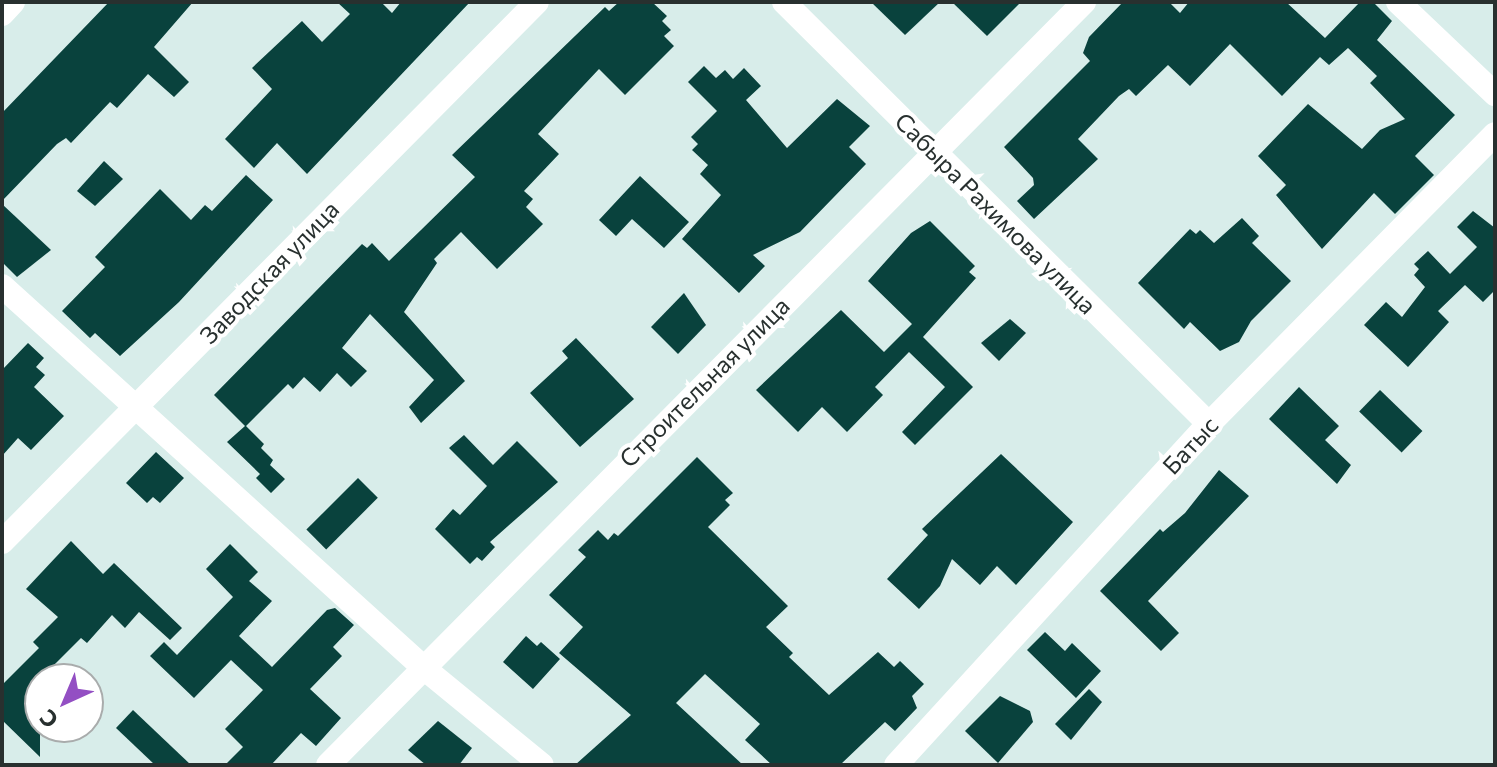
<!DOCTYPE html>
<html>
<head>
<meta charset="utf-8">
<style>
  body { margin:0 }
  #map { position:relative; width:1497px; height:767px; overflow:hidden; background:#d8edea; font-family:Commissioner,sans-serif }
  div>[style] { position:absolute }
  .building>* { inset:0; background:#09423d; transform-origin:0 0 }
  .street>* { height:24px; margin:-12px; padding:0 12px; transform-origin:12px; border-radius:12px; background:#fff }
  span { translate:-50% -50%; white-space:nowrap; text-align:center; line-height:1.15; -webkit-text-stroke:8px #fff; paint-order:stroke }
  .street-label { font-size:24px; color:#28302f }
  .frame { position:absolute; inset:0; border:4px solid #28302f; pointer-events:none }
  .north { position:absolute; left:24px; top:663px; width:80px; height:80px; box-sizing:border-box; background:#fff; border:2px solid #a9acac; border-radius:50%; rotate:224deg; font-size:22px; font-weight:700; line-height:32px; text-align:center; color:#28302f }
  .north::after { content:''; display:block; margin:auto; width:28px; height:36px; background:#934fc3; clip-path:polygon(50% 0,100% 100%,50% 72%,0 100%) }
</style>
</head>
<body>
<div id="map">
  <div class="building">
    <div style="clip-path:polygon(109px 2px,193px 2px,154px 47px,189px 82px,174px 97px,148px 74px,117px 108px,110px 102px,71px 143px,66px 138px,57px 144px,2px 201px,2px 113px)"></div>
    <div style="clip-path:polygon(337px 2px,381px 2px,392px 13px,401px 2px,470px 2px,307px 174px,277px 143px,254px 168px,225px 139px,272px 89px,252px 68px,302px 21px,322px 42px,350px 14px)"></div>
    <div style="clip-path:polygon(619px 2px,652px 2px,667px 16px,662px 21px,671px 30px,664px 36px,674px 46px,625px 95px,599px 69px,538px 134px,559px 154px,524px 191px,533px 199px,526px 207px,543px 224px,497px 269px,461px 232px,434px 259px,437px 263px,404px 312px,465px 381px,421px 423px,409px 407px,434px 380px,370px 314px,342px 348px,367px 371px,351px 387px,337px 373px,320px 392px,304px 377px,293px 389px,288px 384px,246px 426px,264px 444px,261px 448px,273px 460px,270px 465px,285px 479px,271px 493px,256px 478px,260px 474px,227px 442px,245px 426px,214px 395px,362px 244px,367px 248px,372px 243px,389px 261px,421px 230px,475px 177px,452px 155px,605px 7px,609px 11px)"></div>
    <div style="clip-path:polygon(871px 2px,940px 2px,905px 35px)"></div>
    <div style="clip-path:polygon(952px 2px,1021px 2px,987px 36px)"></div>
    <div style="clip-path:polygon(1123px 2px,1169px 2px,1180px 13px,1189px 2px,1286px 2px,1325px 38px,1360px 2px,1373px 2px,1392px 21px,1377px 40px,1455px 115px,1415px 156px,1434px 175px,1395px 214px,1374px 193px,1322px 249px,1276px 195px,1286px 185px,1258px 156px,1308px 104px,1362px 149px,1380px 130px,1405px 119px,1370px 83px,1377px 76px,1348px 48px,1329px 65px,1320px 57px,1282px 96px,1230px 44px,1190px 86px,1168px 65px,1136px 96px,1129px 89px,1119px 96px,1078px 139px,1098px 159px,1034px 219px,1017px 201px,1034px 185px,1033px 178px,1004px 147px,1090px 61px,1083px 53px,1089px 37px)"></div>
    <div style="clip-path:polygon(704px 66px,716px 78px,725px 70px,733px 79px,744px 68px,761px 86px,746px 100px,787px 148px,837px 99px,870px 126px,849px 147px,866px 164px,800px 232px,753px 255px,765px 266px,739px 293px,682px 239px,721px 195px,700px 174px,708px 165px,692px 150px,698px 144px,691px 137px,717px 111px,688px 82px)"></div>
    <div style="clip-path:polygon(104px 161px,123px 179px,95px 206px,77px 191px)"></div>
    <div style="clip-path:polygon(246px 175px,273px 200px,179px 302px,120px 356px,95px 333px,90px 338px,62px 311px,105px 267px,95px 257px,160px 189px,191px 220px,205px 205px,212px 211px)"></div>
    <div style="clip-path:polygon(640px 176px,689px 222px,664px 248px,632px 219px,616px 236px,599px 220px)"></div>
    <div style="clip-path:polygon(2px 204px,51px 250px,17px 277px,2px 262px)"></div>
    <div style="clip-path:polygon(1473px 211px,1495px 228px,1495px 290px,1483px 302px,1465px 285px,1438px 311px,1449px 322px,1408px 367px,1364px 325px,1386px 302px,1402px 317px,1425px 287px,1414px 275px,1419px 269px,1414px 264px,1428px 251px,1450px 274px,1477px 247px,1457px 227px)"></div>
    <div style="clip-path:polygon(1242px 218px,1259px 236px,1252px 243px,1291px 281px,1251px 321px,1239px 342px,1220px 351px,1190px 322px,1184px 329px,1138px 283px,1190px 229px,1196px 234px,1200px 230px,1214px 243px)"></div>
    <div style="clip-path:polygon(930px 221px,975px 266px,969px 272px,976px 278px,923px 337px,973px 387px,915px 445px,902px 432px,945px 387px,909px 352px,875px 387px,883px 395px,847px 432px,822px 407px,798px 432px,756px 390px,841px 310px,884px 352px,912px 324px,868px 281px,911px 233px)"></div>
    <div style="clip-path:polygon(684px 293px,706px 325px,678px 354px,651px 327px)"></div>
    <div style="clip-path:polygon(1010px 319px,1026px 333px,999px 361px,981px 343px)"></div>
    <div style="clip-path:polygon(576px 338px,634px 399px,580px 447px,530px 393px,568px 358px,562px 351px)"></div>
    <div style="clip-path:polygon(28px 343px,44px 358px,36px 367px,45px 375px,34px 387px,64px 416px,31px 450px,18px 438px,2px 456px,2px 370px)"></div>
    <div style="clip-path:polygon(1299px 387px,1339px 426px,1325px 440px,1351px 465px,1337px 484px,1269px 419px)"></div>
    <div style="left:1380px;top:390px;width:59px;height:30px;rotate:44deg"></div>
    <div style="clip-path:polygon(464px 435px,493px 465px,517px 441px,558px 482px,490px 542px,495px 547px,482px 561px,477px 557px,470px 564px,435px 529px,453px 509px,460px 515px,487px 486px,449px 448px)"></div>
    <div style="clip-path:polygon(156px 452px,184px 478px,160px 503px,153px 497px,147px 503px,126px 483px)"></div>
    <div style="clip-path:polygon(1001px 454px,1073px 522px,1016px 585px,997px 566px,980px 585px,952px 559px,940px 586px,919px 609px,887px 579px,928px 535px,922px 529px)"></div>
    <div style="clip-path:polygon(697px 457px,733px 493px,725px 500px,730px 505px,708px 527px,788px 606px,766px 627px,793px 653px,789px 657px,829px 695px,878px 652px,894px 667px,900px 661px,924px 684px,912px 696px,917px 708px,895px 731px,885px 722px,840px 765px,772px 765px,745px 740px,760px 724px,705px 674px,676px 703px,743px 765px,575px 765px,631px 715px,559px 653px,583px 627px,549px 595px,586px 557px,578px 550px,598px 530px,608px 540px,614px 533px,618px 536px)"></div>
    <div style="clip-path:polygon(1219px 470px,1249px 496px,1148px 601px,1179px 633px,1161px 651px,1100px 591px,1160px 529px,1163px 532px,1185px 513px)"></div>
    <div style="left:358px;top:478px;width:28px;height:73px;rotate:45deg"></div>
    <div style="clip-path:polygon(71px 541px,103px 574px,114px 563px,182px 628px,170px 640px,139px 612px,125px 628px,112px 615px,87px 643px,81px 638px,40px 679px,40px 757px,2px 720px,2px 685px,39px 648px,33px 642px,58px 617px,26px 589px)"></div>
    <div style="clip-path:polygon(230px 544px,258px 572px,249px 581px,272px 601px,239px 636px,272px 667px,327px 610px,335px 608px,354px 625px,333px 647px,342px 656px,310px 689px,341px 718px,316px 746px,301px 733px,271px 765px,225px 765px,243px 747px,225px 729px,263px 690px,231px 660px,194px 698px,150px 656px,164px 642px,177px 655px,233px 597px,206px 569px)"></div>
    <div style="clip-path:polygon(1045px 632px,1065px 651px,1072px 643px,1101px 671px,1076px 698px,1027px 650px)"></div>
    <div style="clip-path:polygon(526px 636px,537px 646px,541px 642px,560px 659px,533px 689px,503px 662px)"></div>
    <div style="clip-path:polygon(1089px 689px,1102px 702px,1071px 740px,1055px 724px)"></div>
    <div style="clip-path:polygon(1000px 696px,1030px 711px,1033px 722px,998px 763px,965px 731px)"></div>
    <div style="clip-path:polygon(133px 710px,191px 765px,155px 765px,116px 728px)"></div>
    <div style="clip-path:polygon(438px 721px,472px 748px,459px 765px,426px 765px,408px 750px)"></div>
  </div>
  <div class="street">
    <div style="left:784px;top:2px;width:599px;rotate:44.8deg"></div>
    <div style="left:1398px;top:2px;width:134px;rotate:43.5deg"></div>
    <div style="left:2px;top:14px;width:16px;rotate:-47deg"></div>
    <div style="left:2px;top:286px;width:571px;rotate:42.16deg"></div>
    <div style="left:425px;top:669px;width:151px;rotate:39.4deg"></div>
    <div style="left:2px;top:542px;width:760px;rotate:-45.27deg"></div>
    <div style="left:328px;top:765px;width:1074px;rotate:-45.26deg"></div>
    <div style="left:896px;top:765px;width:463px;rotate:-47.5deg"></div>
    <div style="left:1209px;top:424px;width:407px;rotate:-45.4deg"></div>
  </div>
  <div class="street-label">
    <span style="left:996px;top:213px;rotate:45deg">Сабыра Рахимова улица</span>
    <span style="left:269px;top:272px;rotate:-46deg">Заводская улица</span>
    <span style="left:704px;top:382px;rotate:-45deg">Строительная улица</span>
    <span style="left:1190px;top:445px;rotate:-47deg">Батыс</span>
  </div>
  <div class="frame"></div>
  <div class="north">С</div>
</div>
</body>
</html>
